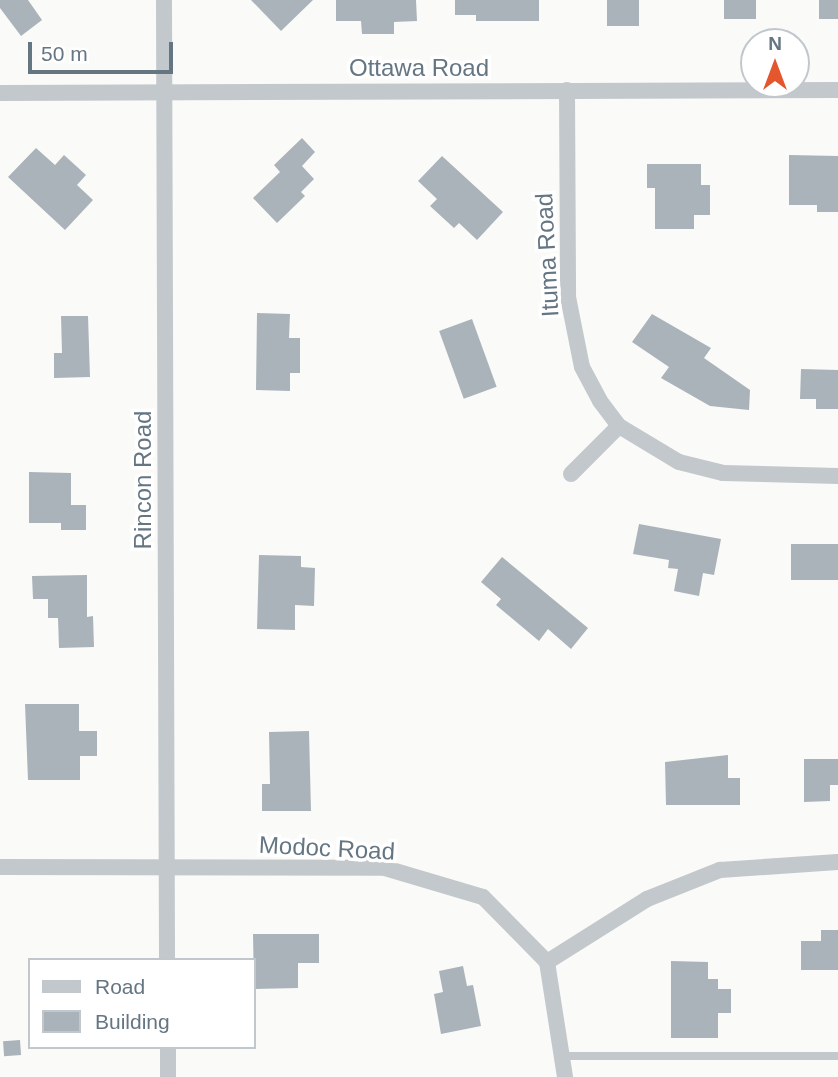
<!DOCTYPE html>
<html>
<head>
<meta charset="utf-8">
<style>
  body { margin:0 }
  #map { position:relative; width:838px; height:1077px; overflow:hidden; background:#fafaf8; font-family:Arial,sans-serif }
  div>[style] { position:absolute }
  .building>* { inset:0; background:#aab3b9; transform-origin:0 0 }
  .service>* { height:8px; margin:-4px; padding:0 4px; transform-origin:4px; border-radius:4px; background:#c3c8cc }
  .minor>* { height:16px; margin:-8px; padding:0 8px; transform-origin:8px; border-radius:8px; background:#c3c8cc }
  span { translate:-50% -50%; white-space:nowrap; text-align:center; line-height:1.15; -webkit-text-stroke:7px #fff; paint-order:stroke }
  .street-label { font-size:24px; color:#657683 }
  .legend { position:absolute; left:28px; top:958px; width:228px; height:91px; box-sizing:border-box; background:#fff; border:2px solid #c1c8cd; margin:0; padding:9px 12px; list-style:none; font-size:21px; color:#657683 }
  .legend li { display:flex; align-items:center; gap:14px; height:35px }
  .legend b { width:35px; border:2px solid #c1c8cd }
  .north { position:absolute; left:740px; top:28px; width:70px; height:70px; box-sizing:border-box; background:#fff; border:2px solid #c1c8cd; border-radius:50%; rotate:0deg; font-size:19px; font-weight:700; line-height:28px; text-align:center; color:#657683 }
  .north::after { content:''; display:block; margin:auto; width:24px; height:32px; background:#e4572e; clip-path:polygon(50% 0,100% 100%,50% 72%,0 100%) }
  .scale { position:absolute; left:28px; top:42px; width:145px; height:32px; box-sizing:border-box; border:4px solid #657683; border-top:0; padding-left:9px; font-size:21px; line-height:24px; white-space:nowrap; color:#657683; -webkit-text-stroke:5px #fff; paint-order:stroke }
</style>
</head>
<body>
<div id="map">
  <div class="building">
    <div style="clip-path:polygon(0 0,28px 0,42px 20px,21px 36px,0 8px)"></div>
    <div style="clip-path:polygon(251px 0,313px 0,281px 31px)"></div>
    <div style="clip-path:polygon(336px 0,416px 0,417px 21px,394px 22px,394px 34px,362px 34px,361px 21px,336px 21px)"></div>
    <div style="clip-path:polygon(455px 0,539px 0,539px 21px,476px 21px,476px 15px,455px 15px)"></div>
    <div style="left:607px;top:0;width:32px;height:26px"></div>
    <div style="left:724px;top:0;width:32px;height:19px"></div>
    <div style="left:819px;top:0;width:19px;height:19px"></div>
    <div style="clip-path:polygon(302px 138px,315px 152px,302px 166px,314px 179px,301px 192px,305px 196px,277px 223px,253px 198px,280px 172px,274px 165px)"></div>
    <div style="clip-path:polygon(36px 148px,55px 165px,64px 155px,86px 175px,77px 185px,93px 200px,65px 230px,8px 177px)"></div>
    <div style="clip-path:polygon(789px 155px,838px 156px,838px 212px,817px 212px,817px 205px,789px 205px)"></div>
    <div style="clip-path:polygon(442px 156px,503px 212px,477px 240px,459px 223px,454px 228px,430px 206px,437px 199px,418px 181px)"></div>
    <div style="clip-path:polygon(647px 164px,701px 164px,701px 185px,710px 185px,710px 215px,694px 215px,694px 229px,655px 229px,655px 188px,647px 188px)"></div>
    <div style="clip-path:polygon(257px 313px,290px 314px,289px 338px,300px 338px,300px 373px,290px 373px,290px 391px,256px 390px)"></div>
    <div style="clip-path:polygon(652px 314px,711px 348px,704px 358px,750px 390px,749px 410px,710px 406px,661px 378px,669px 367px,632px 342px)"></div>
    <div style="clip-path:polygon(61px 316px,88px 316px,90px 377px,54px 378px,54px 353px,62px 353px)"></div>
    <div style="left:472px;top:319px;width:72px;height:35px;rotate:70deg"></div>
    <div style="clip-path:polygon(801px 369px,838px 370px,838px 409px,816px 409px,816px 399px,800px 399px)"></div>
    <div style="clip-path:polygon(29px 472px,71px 473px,71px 505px,86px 505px,86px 530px,61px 530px,61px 523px,29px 523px)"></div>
    <div style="clip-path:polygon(639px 524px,721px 539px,714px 575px,703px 573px,699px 596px,674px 591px,678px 569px,668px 568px,669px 560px,633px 554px)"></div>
    <div style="left:838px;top:544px;width:36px;height:47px;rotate:90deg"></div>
    <div style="clip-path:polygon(259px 555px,301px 556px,301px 567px,315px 568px,314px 606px,295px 605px,295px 630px,257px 629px)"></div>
    <div style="clip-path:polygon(502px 557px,588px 628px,571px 649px,548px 629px,539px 641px,496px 605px,501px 599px,481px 582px)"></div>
    <div style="clip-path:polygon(87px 575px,87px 617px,93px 616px,94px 647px,59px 648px,58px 618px,48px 618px,48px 599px,33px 599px,32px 576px)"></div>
    <div style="clip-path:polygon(25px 704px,79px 704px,79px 731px,97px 731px,97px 756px,80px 756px,80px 780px,28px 780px)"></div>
    <div style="clip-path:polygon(309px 731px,311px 811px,262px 811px,262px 784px,270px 784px,269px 732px)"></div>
    <div style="clip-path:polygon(728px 755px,728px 778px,740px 778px,740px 805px,666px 805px,665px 762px)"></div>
    <div style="clip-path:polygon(804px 759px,838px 759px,838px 785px,830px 785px,830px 801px,804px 802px)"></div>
    <div style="clip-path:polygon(821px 930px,838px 930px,838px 970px,801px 970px,801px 941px,821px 941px)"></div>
    <div style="clip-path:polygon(253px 934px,319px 934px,319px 963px,298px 963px,298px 988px,254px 989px)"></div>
    <div style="clip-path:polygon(671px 961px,708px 962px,708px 979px,718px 979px,718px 989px,731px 989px,731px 1013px,718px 1013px,718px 1038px,671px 1038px)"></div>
    <div style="clip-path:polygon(463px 966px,467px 986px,473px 985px,481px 1026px,441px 1034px,434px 994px,443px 992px,439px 971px)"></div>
    <div style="left:20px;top:1040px;width:15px;height:17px;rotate:86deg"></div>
  </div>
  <div class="service">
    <div style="left:562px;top:1056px;width:276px"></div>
  </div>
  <div class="minor">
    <div style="left:164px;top:0;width:960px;rotate:89.82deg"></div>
    <div style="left:567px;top:90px;width:207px;rotate:89.7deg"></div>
    <div style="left:568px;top:297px;width:71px;rotate:78.7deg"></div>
    <div style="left:582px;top:367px;width:38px;rotate:62deg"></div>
    <div style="left:600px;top:401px;width:31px;rotate:53deg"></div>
    <div style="left:619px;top:426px;width:70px;rotate:31deg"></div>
    <div style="left:679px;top:462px;width:45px;rotate:14deg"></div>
    <div style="left:723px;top:473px;width:115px;rotate:1.5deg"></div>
    <div style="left:0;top:93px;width:838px;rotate:-0.21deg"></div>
    <div style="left:571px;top:474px;width:68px;rotate:-45deg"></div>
    <div style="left:0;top:867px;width:385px;rotate:0.1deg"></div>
    <div style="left:385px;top:868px;width:102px;rotate:16.5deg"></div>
    <div style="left:483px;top:897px;width:91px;rotate:45.4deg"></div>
    <div style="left:547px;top:962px;width:116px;rotate:81.1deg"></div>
    <div style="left:547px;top:962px;width:118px;rotate:-32.2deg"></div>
    <div style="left:647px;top:899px;width:79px;rotate:-21.7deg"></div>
    <div style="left:720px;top:870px;width:118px;rotate:-3.9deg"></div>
    <div style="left:168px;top:1047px;width:30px;rotate:90deg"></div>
  </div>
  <div class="street-label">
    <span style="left:419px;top:68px">Ottawa Road</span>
    <span style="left:547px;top:255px;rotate:-93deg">Ituma Road</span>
    <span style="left:143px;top:480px;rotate:-90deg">Rincon Road</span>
    <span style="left:327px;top:848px;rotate:3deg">Modoc Road</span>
  </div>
  <ul class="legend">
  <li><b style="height:9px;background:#c3c8cc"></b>Road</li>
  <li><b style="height:19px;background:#aab3b9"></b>Building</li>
  </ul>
  <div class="north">N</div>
  <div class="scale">50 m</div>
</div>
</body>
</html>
